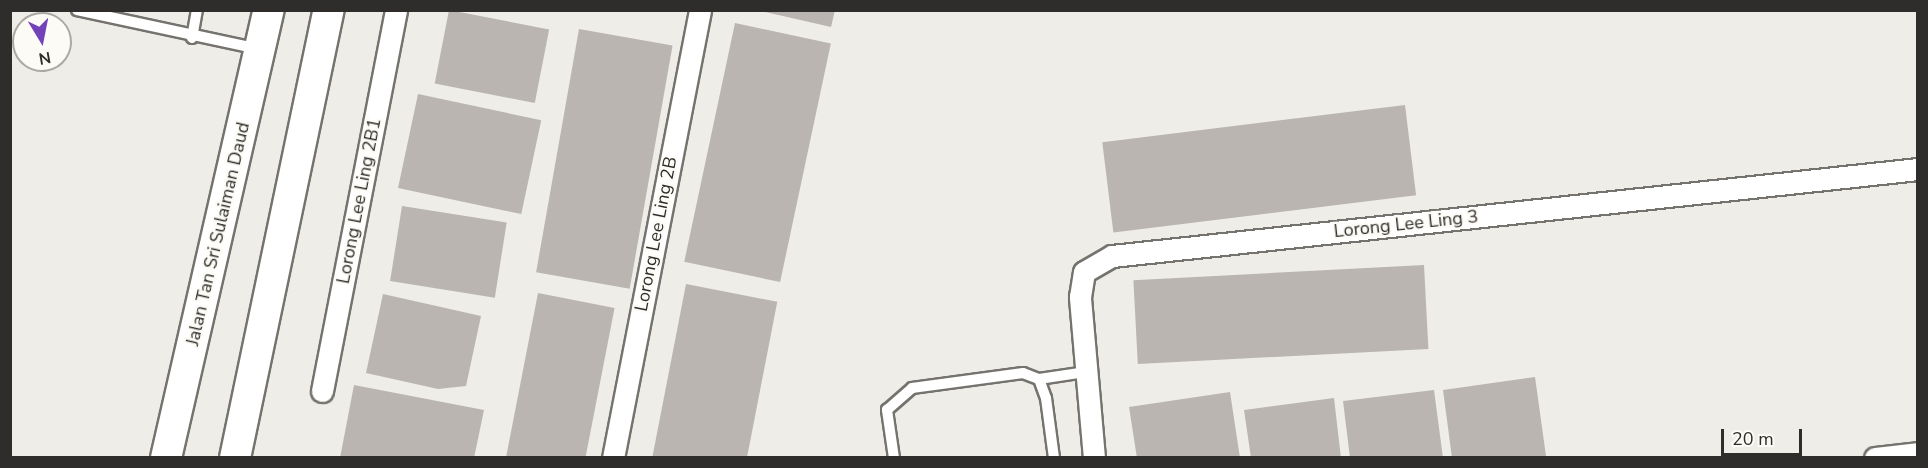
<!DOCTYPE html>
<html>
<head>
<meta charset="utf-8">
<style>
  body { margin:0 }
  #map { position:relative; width:1928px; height:468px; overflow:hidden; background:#efede8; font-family:"Nunito Sans",sans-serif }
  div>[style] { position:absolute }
  .building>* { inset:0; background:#bab5b1; transform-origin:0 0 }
  .roads { filter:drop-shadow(2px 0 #75736e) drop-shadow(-2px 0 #75736e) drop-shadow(0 2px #75736e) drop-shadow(0 -2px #75736e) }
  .service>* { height:10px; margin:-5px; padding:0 5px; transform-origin:5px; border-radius:5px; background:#fff }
  .minor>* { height:21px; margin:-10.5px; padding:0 10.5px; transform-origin:10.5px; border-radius:10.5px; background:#fff }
  .secondary>* { height:30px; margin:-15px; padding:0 15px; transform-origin:15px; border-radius:15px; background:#fff }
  span { translate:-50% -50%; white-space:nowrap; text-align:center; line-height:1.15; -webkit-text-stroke:4.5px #fdfbf5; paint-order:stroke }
  .street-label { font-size:18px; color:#2e2d2b }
  .frame { position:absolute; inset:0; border:12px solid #2e2d2b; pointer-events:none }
  .north { position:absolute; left:12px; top:12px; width:60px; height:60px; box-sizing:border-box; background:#fdfbf5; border:2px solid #aaa9a4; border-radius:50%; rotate:170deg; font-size:16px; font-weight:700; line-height:24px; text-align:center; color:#2e2d2b }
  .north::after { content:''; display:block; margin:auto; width:21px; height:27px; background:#7342b9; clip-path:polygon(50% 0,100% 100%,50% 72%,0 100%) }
  .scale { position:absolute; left:1721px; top:429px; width:81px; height:27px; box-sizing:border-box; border:3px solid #2e2d2b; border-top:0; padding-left:8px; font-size:18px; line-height:21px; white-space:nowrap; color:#2e2d2b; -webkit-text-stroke:4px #fdfbf5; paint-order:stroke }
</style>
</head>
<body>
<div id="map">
  <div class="building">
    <div style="left:449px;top:10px;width:102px;height:75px;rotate:11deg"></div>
    <div style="clip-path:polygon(756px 10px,835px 10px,831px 27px)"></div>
    <div style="left:735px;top:23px;width:98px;height:244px;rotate:12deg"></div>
    <div style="left:579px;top:29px;width:95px;height:247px;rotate:10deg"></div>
    <div style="left:418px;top:94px;width:126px;height:96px;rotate:12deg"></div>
    <div style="left:1405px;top:105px;width:91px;height:305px;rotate:83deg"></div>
    <div style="left:402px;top:206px;width:106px;height:76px;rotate:9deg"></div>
    <div style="left:1424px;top:265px;width:84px;height:291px;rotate:87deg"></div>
    <div style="left:686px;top:284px;width:93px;height:178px;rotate:11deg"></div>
    <div style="left:538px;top:293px;width:78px;height:168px;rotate:11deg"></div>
    <div style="clip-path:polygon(383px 294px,481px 316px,466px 386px,438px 389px,366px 373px)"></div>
    <div style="clip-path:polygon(1535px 377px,1546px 456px,1452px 458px,1443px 390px)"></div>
    <div style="clip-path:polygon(354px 385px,484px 410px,474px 458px,340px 458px)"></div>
    <div style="clip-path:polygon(1434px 390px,1443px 458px,1350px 458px,1343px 401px)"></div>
    <div style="clip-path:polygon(1230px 392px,1240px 458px,1137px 458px,1129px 407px)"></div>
    <div style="clip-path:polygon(1334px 398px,1341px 458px,1251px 458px,1244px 410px)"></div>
  </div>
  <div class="roads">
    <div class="service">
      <div style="left:77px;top:10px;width:186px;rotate:12.1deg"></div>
      <div style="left:192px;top:38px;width:28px;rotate:-80deg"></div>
      <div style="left:1039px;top:379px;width:48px;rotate:-8.5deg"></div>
      <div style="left:894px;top:458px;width:49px;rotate:-98.3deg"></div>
      <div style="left:887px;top:410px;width:33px;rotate:-41deg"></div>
      <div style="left:912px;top:388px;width:112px;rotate:-7.7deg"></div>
      <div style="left:1023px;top:373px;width:17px;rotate:21deg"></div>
      <div style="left:1039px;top:379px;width:20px;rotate:70deg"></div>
      <div style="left:1046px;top:398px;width:61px;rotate:82.4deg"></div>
    </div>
    <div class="minor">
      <div style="left:322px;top:391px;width:388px;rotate:-79deg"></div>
      <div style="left:613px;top:458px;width:456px;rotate:-79deg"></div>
      <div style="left:1094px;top:458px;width:162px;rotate:-95deg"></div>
      <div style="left:1080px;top:297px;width:25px;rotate:-81deg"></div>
      <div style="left:1084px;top:272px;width:32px;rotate:-30deg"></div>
      <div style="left:1112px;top:256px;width:811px;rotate:-6.16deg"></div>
      <div style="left:1875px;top:458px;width:43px;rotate:-6.6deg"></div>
    </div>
    <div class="secondary">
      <div style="left:166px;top:458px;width:460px;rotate:-77.1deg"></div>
      <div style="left:235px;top:458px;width:458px;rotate:-78.2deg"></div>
    </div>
  </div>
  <div class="street-label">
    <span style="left:359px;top:201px;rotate:-79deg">Lorong Lee Ling 2B1</span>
    <span style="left:1406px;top:224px;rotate:-6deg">Lorong Lee Ling 3</span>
    <span style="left:218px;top:234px;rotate:-77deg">Jalan Tan Sri Sulaiman Daud</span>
    <span style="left:656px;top:234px;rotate:-79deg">Lorong Lee Ling 2B</span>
  </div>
  <div class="frame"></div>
  <div class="north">N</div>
  <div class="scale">20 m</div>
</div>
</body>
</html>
